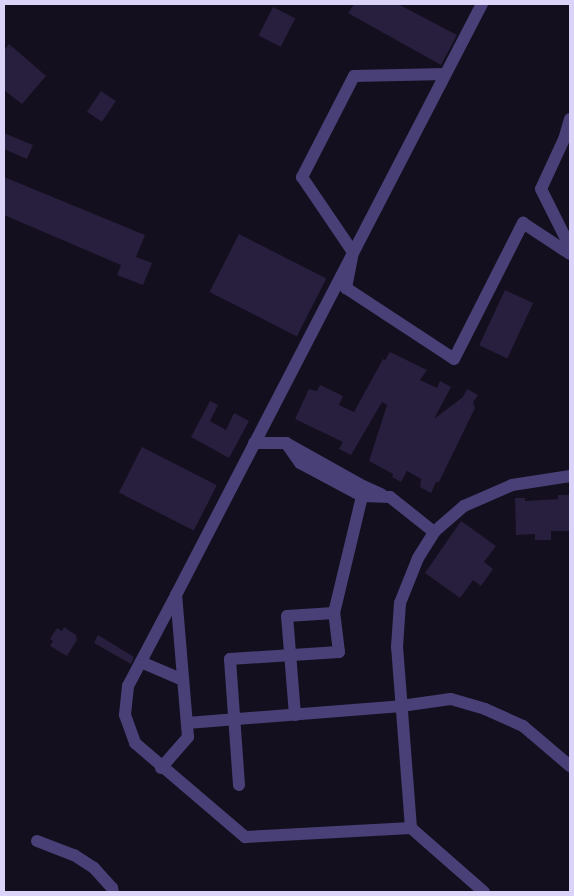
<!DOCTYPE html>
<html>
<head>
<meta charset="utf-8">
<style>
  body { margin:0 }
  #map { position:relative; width:574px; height:896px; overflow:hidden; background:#140f1e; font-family:"Roboto Condensed",sans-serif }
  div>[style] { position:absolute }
  .building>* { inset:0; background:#281e3d; transform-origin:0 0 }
  .minor>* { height:12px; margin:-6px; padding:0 6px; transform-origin:6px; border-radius:6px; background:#494077 }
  span { translate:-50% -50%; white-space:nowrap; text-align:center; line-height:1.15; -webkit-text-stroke:4px #140f1e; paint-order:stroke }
  .frame { position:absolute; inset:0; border:5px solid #dcd3f9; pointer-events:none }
</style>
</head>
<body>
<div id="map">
  <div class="building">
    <div style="clip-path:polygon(354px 4px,398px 4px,457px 35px,441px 65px,348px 13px)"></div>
    <div style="left:273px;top:7px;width:25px;height:32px;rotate:27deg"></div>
    <div style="clip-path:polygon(9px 44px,46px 76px,22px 104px,4px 90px,4px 50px)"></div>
    <div style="left:101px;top:91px;width:18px;height:25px;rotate:34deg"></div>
    <div style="clip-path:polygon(4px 133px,33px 145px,27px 159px,4px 149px)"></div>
    <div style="clip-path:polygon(4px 177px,145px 235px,136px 257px,152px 263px,143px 285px,117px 275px,121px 265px,4px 215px)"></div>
    <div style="left:239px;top:234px;width:98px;height:65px;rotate:27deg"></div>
    <div style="left:505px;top:290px;width:31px;height:61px;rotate:25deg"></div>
    <div style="clip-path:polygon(390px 352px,427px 370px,420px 380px,437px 388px,440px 381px,451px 387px,434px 419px,463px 397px,467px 389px,478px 395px,473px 402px,475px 408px,439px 482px,436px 482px,431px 493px,420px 487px,421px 479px,407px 471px,401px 482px,392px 477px,393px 474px,369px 461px,387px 405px,382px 402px,351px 455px,339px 449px,343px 442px,295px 419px,309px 389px,317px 391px,320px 385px,343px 396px,339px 405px,354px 412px,383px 359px,385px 360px)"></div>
    <div style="clip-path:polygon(210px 401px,218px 405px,210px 421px,226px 430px,234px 413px,249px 421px,229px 458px,191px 437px)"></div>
    <div style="left:142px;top:447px;width:84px;height:51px;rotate:27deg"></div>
    <div style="clip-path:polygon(558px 495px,569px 495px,569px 531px,551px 531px,551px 540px,535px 540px,535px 534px,516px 535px,515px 498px,525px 498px,525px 501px,558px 499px)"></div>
    <div style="clip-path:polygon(461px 521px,496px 546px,484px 562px,493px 569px,481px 586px,473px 580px,460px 598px,425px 573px)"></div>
    <div style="clip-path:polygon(64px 627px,76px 635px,77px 640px,67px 656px,50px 646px,53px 641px,50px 639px,57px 628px,62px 631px)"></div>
    <div style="clip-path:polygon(98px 635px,134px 657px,131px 664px,94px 643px)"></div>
  </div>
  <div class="minor">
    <div style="left:445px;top:74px;width:91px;rotate:178.7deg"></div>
    <div style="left:354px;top:76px;width:114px;rotate:117.2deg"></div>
    <div style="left:302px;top:177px;width:91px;rotate:55.8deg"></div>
    <div style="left:353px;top:252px;width:37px;rotate:101deg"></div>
    <div style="left:346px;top:288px;width:129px;rotate:33.3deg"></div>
    <div style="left:454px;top:359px;width:153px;rotate:-63.1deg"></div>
    <div style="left:523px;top:223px;width:56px;rotate:33.4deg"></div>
    <div style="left:570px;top:119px;width:19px;rotate:106deg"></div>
    <div style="left:565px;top:137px;width:57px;rotate:114.8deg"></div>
    <div style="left:541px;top:189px;width:65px;rotate:63.4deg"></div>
    <div style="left:254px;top:443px;width:32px"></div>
    <div style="left:286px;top:443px;width:88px;rotate:29.2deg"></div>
    <div style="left:363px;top:486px;width:20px;rotate:24deg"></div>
    <div style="left:286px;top:443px;width:24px;rotate:55deg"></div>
    <div style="left:300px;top:463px;width:70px;rotate:28deg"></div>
    <div style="left:362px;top:496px;width:28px;rotate:2deg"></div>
    <div style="left:390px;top:497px;width:56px;rotate:38.5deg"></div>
    <div style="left:176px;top:595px;width:103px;rotate:117.8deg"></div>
    <div style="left:128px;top:686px;width:29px;rotate:96deg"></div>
    <div style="left:125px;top:715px;width:30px;rotate:70deg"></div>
    <div style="left:135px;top:743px;width:145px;rotate:40.5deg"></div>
    <div style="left:245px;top:837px;width:166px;rotate:-3.1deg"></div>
    <div style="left:141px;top:662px;width:46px;rotate:23.2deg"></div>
    <div style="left:295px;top:715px;width:99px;rotate:-94.6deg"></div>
    <div style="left:287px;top:616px;width:47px;rotate:-3.7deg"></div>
    <div style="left:187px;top:723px;width:215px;rotate:-4.5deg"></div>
    <div style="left:401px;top:706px;width:50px;rotate:-8deg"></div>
    <div style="left:451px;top:699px;width:35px;rotate:16deg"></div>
    <div style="left:485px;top:709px;width:42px;rotate:24.1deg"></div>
    <div style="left:523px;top:726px;width:62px;rotate:40.4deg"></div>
    <div style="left:161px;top:768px;width:41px;rotate:-48.9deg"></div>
    <div style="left:188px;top:737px;width:143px;rotate:-94.8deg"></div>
    <div style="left:176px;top:595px;width:666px;rotate:-62.63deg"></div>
    <div style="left:239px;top:785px;width:126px;rotate:-94.1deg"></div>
    <div style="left:230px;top:659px;width:109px;rotate:-3.7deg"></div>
    <div style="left:339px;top:652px;width:39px;rotate:-97deg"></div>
    <div style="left:334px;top:613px;width:120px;rotate:-76.5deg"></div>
    <div style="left:37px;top:841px;width:40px;rotate:21deg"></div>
    <div style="left:74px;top:855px;width:24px;rotate:33deg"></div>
    <div style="left:94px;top:868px;width:27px;rotate:48deg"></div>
    <div style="left:112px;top:888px;width:4px;rotate:76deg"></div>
    <div style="left:484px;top:892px;width:97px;rotate:-138.8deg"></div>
    <div style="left:411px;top:828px;width:182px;rotate:-94.4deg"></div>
    <div style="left:397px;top:647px;width:44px;rotate:-86.1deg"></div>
    <div style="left:400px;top:603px;width:48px;rotate:-68.2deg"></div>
    <div style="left:418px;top:558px;width:31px;rotate:-58deg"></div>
    <div style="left:434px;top:532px;width:40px;rotate:-41deg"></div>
    <div style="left:464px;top:506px;width:52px;rotate:-23.6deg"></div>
    <div style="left:512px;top:485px;width:59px;rotate:-8.8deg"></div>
  </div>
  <div class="frame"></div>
</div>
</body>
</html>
